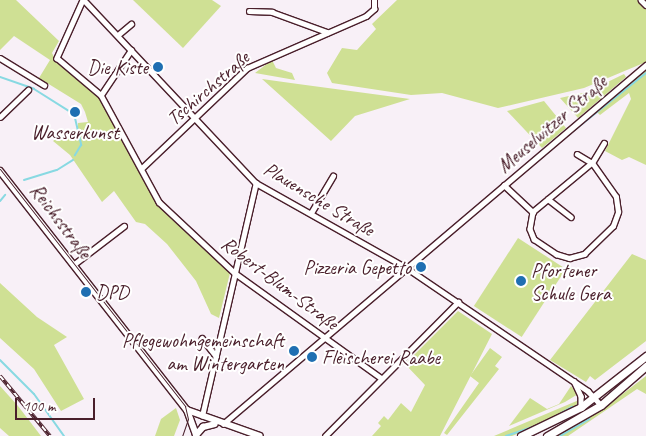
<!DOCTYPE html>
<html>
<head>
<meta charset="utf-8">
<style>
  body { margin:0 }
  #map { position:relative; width:646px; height:436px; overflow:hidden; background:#f8f0f7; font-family:Caveat,sans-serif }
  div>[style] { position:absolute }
  .green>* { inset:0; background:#cfe094; transform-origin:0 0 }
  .stream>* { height:2px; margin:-1px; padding:0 1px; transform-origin:1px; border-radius:1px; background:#88d9e2 }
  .roads { filter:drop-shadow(1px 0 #4a1f2b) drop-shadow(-1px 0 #4a1f2b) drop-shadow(0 1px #4a1f2b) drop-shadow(0 -1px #4a1f2b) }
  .minor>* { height:4.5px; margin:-2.25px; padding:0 2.25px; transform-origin:2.25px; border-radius:2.25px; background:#fff }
  .secondary>* { height:6px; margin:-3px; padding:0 3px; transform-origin:3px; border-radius:3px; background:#fff }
  .primary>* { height:7px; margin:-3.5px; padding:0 3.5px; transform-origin:3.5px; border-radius:3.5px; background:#fff }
  .tram>* { height:1px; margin:-0.5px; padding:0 0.5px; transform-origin:0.5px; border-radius:0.5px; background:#4a1f2b }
  .rail>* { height:4px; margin-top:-2px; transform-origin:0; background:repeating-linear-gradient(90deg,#fff 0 5.5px,#4a1f2b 0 11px); box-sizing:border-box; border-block:1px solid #4a1f2b }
  .dots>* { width:14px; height:14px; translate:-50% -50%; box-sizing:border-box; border:2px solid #fff; border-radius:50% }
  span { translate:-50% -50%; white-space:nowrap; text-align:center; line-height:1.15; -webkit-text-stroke:4px #fff; paint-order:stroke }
  .poi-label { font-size:20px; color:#4a1f2b }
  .right { translate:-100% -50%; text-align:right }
  .left { translate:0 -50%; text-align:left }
  .street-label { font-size:20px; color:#4a1f2b }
  .scale { position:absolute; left:15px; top:398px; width:80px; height:22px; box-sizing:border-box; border:2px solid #4a1f2b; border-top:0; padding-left:6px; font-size:15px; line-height:18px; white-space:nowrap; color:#4a1f2b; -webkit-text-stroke:4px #fff; paint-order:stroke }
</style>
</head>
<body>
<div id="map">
  <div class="green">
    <div style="clip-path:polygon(0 0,16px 0,59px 41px,52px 53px,56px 61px,99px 97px,157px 204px,230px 273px,219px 318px,211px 314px,196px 281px,167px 244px,145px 224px,136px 222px,114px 191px,102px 202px,70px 155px,53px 141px,59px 136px,68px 135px,71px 141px,78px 135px,78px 123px,88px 122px,85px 112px,81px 104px,39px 78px,50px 60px,14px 36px,0 50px)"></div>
    <div style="clip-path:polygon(133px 0,212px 0,221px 6px,183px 48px)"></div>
    <div style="clip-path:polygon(397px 0,639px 0,646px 7px,646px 62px,584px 88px,498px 108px,442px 93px,411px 95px,332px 83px,327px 73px,342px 48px,357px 50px,376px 29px,372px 24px)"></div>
    <div style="clip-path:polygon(272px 60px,276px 68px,292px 73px,295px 80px,255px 73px)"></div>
    <div style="clip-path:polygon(646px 70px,646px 165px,629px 157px,622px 160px,605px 151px,631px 99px,629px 93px,600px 115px,595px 110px)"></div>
    <div style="clip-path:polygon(624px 74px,626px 77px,578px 118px,560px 98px,587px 92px)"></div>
    <div style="clip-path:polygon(262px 79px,298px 84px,410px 99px,355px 116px,331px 141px)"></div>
    <div style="clip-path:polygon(544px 101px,566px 128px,542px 148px,507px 111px)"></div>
    <div style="left:518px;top:238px;width:57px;height:81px;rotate:33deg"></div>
    <div style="clip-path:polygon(632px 254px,646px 260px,646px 341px,595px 380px,590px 376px,586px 382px,550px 360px)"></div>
    <div style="clip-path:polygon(0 283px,37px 317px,67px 337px,54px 345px,84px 399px,61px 411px,34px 369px,0 338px)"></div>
    <div style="clip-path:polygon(458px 311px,492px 334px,440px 436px,372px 436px,381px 426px,378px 423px,384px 416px,388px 420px,401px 403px,411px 412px,425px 385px,405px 364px)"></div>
    <div style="clip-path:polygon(490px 348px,502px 357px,495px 366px,499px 369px,447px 435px,444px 433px,479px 383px,470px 376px)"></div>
    <div style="clip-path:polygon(646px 376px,646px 394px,637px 389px,568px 436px,555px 436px,607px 406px)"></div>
    <div style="clip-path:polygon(0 386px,18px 406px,41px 436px,9px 436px,0 428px)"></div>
    <div style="clip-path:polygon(571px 386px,578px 394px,565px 402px,509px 426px,530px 398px,547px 409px,559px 404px)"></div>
    <div style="clip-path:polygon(579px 400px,575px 407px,530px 429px,512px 436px,494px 436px)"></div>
    <div style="clip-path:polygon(176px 408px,180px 420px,174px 436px,155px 436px,161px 419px)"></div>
  </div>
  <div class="stream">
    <div style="left:0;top:77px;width:36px;rotate:19deg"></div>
    <div style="left:34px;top:89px;width:41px;rotate:32.2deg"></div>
    <div style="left:75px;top:118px;width:28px;rotate:77deg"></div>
    <div style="left:81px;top:145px;width:12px;rotate:121deg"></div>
    <div style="left:547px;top:152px;width:127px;rotate:-38.6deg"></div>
    <div style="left:24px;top:180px;width:34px;rotate:-17deg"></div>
    <div style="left:57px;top:170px;width:19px;rotate:-32deg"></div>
    <div style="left:0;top:201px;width:8px;rotate:-50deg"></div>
    <div style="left:0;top:360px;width:48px;rotate:45deg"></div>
    <div style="left:34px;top:394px;width:52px;rotate:54.5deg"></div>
    <div style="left:561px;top:413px;width:13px;rotate:-29deg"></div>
    <div style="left:506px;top:436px;width:28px;rotate:-19deg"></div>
    <div style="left:560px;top:436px;width:34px;rotate:-30deg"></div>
  </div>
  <div class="roads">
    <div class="minor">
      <div style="left:83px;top:0;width:64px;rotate:114.1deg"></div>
      <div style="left:57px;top:58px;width:57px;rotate:40.1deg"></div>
      <div style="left:101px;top:95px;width:122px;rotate:61.5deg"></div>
      <div style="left:159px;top:202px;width:104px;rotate:43.1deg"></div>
      <div style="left:235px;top:273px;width:180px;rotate:35.7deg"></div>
      <div style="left:84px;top:0;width:251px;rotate:46.8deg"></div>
      <div style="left:256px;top:183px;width:173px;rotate:29.4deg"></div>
      <div style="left:407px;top:268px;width:219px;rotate:34.2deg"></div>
      <div style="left:588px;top:391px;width:19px;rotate:47deg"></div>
      <div style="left:641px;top:0;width:7px;rotate:45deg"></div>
      <div style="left:249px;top:11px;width:23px;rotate:2deg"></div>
      <div style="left:272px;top:12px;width:59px;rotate:20deg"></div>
      <div style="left:118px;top:35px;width:17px;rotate:-40deg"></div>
      <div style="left:0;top:58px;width:52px;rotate:31.5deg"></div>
      <div style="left:101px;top:95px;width:54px;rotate:-56.3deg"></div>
      <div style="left:0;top:117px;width:39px;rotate:-44deg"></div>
      <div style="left:577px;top:154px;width:17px;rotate:31deg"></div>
      <div style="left:592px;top:163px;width:23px;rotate:-59deg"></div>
      <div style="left:142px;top:168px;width:145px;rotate:-43.6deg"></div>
      <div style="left:247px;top:68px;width:130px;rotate:-23.6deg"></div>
      <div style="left:366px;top:16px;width:11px;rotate:-41deg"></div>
      <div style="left:374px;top:9px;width:9px;rotate:-90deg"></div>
      <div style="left:504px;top:185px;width:40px;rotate:43deg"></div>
      <div style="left:533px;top:212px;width:17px;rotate:100deg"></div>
      <div style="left:530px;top:229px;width:11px;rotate:68deg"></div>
      <div style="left:534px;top:239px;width:27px;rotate:34deg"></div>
      <div style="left:556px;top:254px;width:14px;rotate:17deg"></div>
      <div style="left:569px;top:258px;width:16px;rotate:-15deg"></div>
      <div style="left:584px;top:254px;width:40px;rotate:-44deg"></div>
      <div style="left:613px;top:226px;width:15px;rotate:-70deg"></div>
      <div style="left:618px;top:212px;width:15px;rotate:-98deg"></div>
      <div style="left:616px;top:197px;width:42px;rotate:-125.2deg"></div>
      <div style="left:592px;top:163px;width:77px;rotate:140.3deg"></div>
      <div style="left:548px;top:199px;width:29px;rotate:38deg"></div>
      <div style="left:311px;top:213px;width:43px;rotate:-59.3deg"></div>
      <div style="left:73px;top:265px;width:64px;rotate:-37.4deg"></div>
      <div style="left:202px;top:338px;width:23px;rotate:52deg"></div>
      <div style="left:574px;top:381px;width:17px;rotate:65deg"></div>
      <div style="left:581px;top:396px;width:11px;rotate:90deg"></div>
      <div style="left:202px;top:416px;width:239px;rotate:-77deg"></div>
      <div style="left:223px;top:424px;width:555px;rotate:-40.32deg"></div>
      <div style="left:325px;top:436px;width:189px;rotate:-45.2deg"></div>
    </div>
    <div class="secondary">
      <div style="left:0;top:171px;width:303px;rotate:52deg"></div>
      <div style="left:187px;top:410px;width:77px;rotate:19.6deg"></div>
      <div style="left:187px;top:410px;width:27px;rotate:70deg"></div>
      <div style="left:196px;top:435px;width:11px;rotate:-49deg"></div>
      <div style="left:203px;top:427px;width:12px;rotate:-14deg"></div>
    </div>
    <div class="primary">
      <div style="left:521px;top:436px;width:67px;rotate:-25.8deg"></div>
      <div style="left:581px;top:407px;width:83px;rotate:-38.1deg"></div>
      <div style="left:547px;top:436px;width:62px;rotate:-29.9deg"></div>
      <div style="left:601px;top:405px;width:60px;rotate:-40.9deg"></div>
    </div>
  </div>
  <div class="tram">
    <div style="left:0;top:169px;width:301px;rotate:52deg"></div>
    <div style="left:185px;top:406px;width:13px;rotate:77deg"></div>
    <div style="left:188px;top:419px;width:18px;rotate:109deg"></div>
  </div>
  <div class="rail">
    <div style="left:0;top:376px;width:78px;rotate:50.2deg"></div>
  </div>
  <div class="dots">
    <div style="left:158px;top:67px;background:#1f6fb2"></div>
    <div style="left:75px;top:112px;background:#1f6fb2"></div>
    <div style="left:421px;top:267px;background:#1f6fb2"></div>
    <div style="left:521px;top:281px;background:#1f6fb2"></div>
    <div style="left:86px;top:292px;background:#1f6fb2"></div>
    <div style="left:294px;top:351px;background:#1f6fb2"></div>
    <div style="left:312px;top:357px;background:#1f6fb2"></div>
  </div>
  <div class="poi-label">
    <span class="right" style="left:148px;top:67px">Die Kiste</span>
    <span style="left:75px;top:132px">Wasserkunst</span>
    <span class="right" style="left:411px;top:267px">Pizzeria Gepetto</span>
    <span class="left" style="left:531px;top:282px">Pfortener<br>Schule Gera</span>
    <span class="left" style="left:96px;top:292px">DPD</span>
    <span class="right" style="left:284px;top:352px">Pflegewohngemeinschaft<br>am Wintergarten</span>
    <span class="left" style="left:322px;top:357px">Fleischerei Raabe</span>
  </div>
  <div class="street-label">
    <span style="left:208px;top:88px;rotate:-41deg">Tschirchstraße</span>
    <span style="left:552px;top:124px;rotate:-41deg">Meuselwitzer Straße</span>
    <span style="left:319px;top:199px;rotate:31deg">Plauensche Straße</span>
    <span style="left:61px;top:221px;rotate:53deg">Reichsstraße</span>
    <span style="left:280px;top:283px;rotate:37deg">Robert-Blum-Straße</span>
  </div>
  <div class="scale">100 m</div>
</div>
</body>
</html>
